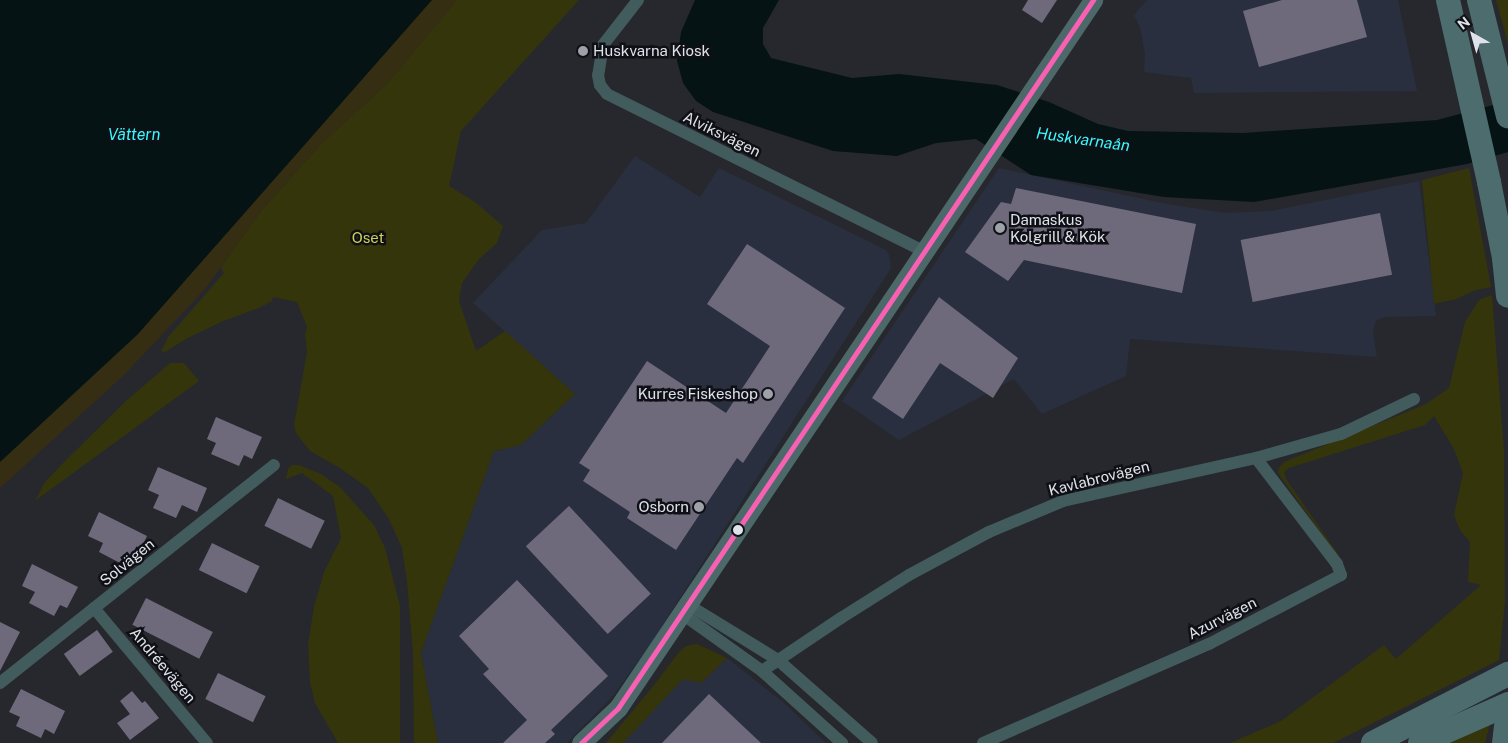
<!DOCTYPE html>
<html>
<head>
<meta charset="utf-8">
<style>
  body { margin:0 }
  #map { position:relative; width:1508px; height:743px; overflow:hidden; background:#26282e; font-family:"Public Sans",sans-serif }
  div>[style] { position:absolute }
  .built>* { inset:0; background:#292f3e }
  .green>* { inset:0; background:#35350b }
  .sand>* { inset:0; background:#352e12 }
  .water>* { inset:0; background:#051314 }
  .building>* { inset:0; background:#6e6a7c; transform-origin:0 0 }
  .street>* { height:12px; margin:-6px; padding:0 6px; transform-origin:6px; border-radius:6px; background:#425b5c }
  .secondary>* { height:19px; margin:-9.5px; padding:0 9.5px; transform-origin:9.5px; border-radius:9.5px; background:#4d6869 }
  .highway>* { height:24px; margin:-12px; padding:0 12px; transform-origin:12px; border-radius:12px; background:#4c6c6e }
  .bus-1>* { height:5px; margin:-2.5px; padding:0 2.5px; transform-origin:2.5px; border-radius:2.5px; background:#f860b3 }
  .dots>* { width:14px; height:14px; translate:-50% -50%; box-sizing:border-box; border:2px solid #0e1015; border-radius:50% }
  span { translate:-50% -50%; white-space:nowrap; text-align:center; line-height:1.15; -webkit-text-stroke:5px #0e1015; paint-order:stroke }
  .poi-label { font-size:15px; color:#dfe2ea }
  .left { translate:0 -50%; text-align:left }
  .right { translate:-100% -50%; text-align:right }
  .street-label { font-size:15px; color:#dfe2ea }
  .park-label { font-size:15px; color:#ced157 }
  .water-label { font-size:16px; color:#37f9fc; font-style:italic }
  .north { position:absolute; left:1448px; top:10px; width:50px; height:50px; -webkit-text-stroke:4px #0e1015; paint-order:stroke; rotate:322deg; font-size:14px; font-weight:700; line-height:20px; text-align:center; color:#dfe2ea }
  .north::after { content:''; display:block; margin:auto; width:18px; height:22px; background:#dfe2ea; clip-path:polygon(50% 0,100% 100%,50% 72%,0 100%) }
</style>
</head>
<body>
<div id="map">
  <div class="built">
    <div style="clip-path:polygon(1147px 0,1398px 0,1417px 91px,1194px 93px,1191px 78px,1144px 72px,1145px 53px,1140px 28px,1134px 15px)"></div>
    <div style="clip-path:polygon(635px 156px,700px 197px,719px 168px,886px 250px,889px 255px,891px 268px,652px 642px,613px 696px,567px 743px,438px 743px,421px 653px,494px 451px,521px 445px,575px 394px,473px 303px,542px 230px,586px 223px)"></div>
    <div style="clip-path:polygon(999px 168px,1167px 204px,1225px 213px,1271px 211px,1419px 181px,1436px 316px,1384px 317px,1376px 321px,1373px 331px,1377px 357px,1130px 339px,1126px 376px,1042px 414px,1014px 379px,899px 440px,842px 401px)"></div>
    <div style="clip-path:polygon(727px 658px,784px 703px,826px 743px,623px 743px,683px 678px,701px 683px)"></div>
  </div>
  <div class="green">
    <div style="clip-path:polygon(457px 0,579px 0,461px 131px,449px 186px,475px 202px,503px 226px,497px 243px,479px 259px,462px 283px,459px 301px,476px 351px,505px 331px,575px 394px,521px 445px,494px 451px,421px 653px,438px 743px,414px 743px,413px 653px,407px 582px,402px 548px,389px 519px,368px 488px,340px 468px,310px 451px,296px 433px,294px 425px,307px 352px,305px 334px,307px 327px,297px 302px,273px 297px,272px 301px,261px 307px,221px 322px,186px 339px,165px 352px,161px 351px,169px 336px,224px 273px,221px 267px,261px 211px,322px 143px,387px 84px)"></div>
    <div style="clip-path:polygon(1496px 0,1508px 0,1508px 44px)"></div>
    <div style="clip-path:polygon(1469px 168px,1491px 287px,1473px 291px,1456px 299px,1434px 304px,1422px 180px)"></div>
    <div style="clip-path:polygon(1492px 295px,1504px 450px,1505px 602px,1499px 660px,1333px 743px,1230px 743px,1281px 721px,1384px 645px,1396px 659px,1481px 585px,1468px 582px,1470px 542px,1460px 530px,1454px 515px,1463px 473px,1454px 449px,1434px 416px,1425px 425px,1289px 468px,1284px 472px,1286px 479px,1340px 557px,1339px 558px,1278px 473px,1279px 468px,1284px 462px,1426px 404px,1449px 388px,1465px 322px,1479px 300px)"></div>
    <div style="clip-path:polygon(170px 363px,184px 363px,199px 381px,35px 501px,45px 482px,68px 458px,126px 401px)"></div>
    <div style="clip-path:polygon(292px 465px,299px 465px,321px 474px,340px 487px,374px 525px,385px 548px,400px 606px,400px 743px,338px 743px,315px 703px,310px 683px,308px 644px,314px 607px,324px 572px,341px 538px,333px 496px,302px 473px,286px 479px,288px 469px)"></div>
    <div style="clip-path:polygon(697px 644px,727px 658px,701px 683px,683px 679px,623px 743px,606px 743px,655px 684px,679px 652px,686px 646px)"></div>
    <div style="clip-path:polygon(1490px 723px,1485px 743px,1449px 743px)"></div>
  </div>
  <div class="sand">
    <div style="clip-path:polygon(431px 0,457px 0,387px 84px,322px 143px,261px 211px,205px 289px,124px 375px,0 488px,0 462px,138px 334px)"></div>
  </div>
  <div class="water">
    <div style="clip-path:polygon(0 0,432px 0,138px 334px,0 462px)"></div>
    <div style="clip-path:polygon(695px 0,779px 0,763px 28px,763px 44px,771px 58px,852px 78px,899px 74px,997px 85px,1049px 102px,1098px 124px,1128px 131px,1243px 133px,1437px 120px,1508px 101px,1508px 152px,1467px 164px,1254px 202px,1164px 197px,1031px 175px,976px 139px,936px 143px,897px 156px,833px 151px,713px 112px,696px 101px,683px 83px,677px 61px,681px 32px)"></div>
  </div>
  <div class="building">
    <div style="clip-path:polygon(1028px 0,1057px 0,1042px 23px,1022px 10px)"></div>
    <div style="clip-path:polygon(1282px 0,1357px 0,1367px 37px,1259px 67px,1243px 11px)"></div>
    <div style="clip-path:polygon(1016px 188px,1196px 224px,1182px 293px,1024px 260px,1008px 281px,965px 252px,1001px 202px,1011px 204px)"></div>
    <div style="left:1380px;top:213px;width:63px;height:142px;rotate:79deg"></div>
    <div style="clip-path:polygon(747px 244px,845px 308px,743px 463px,737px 458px,676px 550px,627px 518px,630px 512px,583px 481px,590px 470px,579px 463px,647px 361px,726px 413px,770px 346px,707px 304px)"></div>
    <div style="clip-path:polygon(939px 297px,1018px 358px,993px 398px,940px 363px,903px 419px,872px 398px)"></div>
    <div style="clip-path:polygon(216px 417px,262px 437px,252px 459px,244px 455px,239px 466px,211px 454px,216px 443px,207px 439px)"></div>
    <div style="clip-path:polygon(158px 467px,207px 488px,197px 512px,182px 505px,176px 518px,153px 508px,159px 495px,148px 490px)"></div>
    <div style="left:278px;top:498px;width:52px;height:31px;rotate:26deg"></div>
    <div style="left:569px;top:506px;width:120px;height:59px;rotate:47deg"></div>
    <div style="clip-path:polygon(99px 512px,147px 536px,136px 559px,124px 554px,120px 563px,99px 552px,103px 543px,88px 536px)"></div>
    <div style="left:212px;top:543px;width:53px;height:30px;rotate:26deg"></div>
    <div style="clip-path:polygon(32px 564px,78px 587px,67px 608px,60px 605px,54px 616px,29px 603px,35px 592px,22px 586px)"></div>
    <div style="clip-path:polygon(517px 580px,608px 676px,551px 730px,555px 734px,545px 743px,503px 743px,527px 720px,483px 674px,489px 669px,459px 636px)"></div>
    <div style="left:146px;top:598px;width:75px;height:30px;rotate:27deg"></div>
    <div style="clip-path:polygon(0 622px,20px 632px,0 671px)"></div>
    <div style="left:97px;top:630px;width:27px;height:41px;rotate:54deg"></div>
    <div style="left:218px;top:673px;width:53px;height:29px;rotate:26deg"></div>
    <div style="clip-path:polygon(21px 689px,65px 711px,54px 734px,45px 729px,41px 738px,16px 726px,20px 717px,9px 712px)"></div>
    <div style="clip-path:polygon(132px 691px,142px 703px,145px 701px,159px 718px,130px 740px,117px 723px,130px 714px,120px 701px)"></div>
    <div style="clip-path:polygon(709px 694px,761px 743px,662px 743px)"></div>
  </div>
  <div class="street">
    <div style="left:638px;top:0;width:57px;rotate:127.9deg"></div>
    <div style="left:603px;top:45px;width:30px;rotate:99deg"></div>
    <div style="left:598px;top:75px;width:10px;rotate:79deg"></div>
    <div style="left:600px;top:85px;width:11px;rotate:52deg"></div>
    <div style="left:607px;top:94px;width:353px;rotate:26.4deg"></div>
    <div style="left:687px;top:604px;width:107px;rotate:31.6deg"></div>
    <div style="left:778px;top:660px;width:125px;rotate:41.4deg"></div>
    <div style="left:94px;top:608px;width:176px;rotate:50.1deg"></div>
    <div style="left:681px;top:613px;width:100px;rotate:35.6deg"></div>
    <div style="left:762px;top:671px;width:108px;rotate:42deg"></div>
    <div style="left:762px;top:671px;width:95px;rotate:-33.9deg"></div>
    <div style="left:841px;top:618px;width:80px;rotate:-32.3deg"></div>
    <div style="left:909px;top:575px;width:91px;rotate:-28.3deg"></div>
    <div style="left:989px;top:532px;width:80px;rotate:-22.7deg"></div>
    <div style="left:1063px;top:501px;width:198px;rotate:-12.6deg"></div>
    <div style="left:1256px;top:458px;width:88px;rotate:-15.8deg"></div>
    <div style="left:1341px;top:434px;width:81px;rotate:-25.6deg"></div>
    <div style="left:0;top:683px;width:350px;rotate:-38.5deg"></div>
    <div style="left:983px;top:743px;width:247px;rotate:-23.7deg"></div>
    <div style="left:1209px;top:644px;width:149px;rotate:-27.6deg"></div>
    <div style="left:1341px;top:575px;width:12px;rotate:-110deg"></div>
    <div style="left:1337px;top:564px;width:133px;rotate:-127.4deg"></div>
  </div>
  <div class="secondary">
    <div style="left:581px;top:743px;width:51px;rotate:-43.4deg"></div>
    <div style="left:618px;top:708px;width:853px;rotate:-56.14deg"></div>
  </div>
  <div class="highway">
    <div style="left:1448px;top:0;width:187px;rotate:77.3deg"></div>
    <div style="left:1489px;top:182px;width:77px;rotate:78.8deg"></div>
    <div style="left:1504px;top:258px;width:38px;rotate:84deg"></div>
    <div style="left:1479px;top:0;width:120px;rotate:76deg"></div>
    <div style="left:1373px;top:743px;width:152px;rotate:-27.1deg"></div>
    <div style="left:1420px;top:743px;width:96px;rotate:-23.9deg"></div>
    <div style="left:1504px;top:743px;width:34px;rotate:-83deg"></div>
  </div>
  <div class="bus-1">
    <div style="left:581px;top:743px;width:51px;rotate:-43.4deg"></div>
    <div style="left:618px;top:708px;width:853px;rotate:-56.14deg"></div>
  </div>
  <div class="dots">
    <div style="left:583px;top:51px;background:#9ea1a8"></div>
    <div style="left:1000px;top:228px;background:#9ea1a8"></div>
    <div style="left:768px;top:394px;background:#9ea1a8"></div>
    <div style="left:699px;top:507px;background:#9ea1a8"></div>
    <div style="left:738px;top:530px;background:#dfe2ea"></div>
  </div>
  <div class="poi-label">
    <span class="left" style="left:593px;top:51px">Huskvarna Kiosk</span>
    <span class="left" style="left:1010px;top:228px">Damaskus<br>Kolgrill &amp; Kök</span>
    <span class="right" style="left:758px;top:394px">Kurres Fiskeshop</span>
    <span class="right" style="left:689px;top:507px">Osborn</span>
  </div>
  <div class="street-label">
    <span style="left:722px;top:134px;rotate:26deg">Alviksvägen</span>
    <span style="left:1099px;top:478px;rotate:-14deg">Kavlabrovägen</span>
    <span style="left:127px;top:562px;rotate:-39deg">Solvägen</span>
    <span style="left:1222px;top:618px;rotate:-27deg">Azurvägen</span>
    <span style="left:163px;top:665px;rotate:50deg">Andréevägen</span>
  </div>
  <div class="park-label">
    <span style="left:368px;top:238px">Oset</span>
  </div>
  <div class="water-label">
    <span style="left:134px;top:135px">Vättern</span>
    <span style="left:1083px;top:140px;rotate:8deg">Huskvarnaån</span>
  </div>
  <div class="north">N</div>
</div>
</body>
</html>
